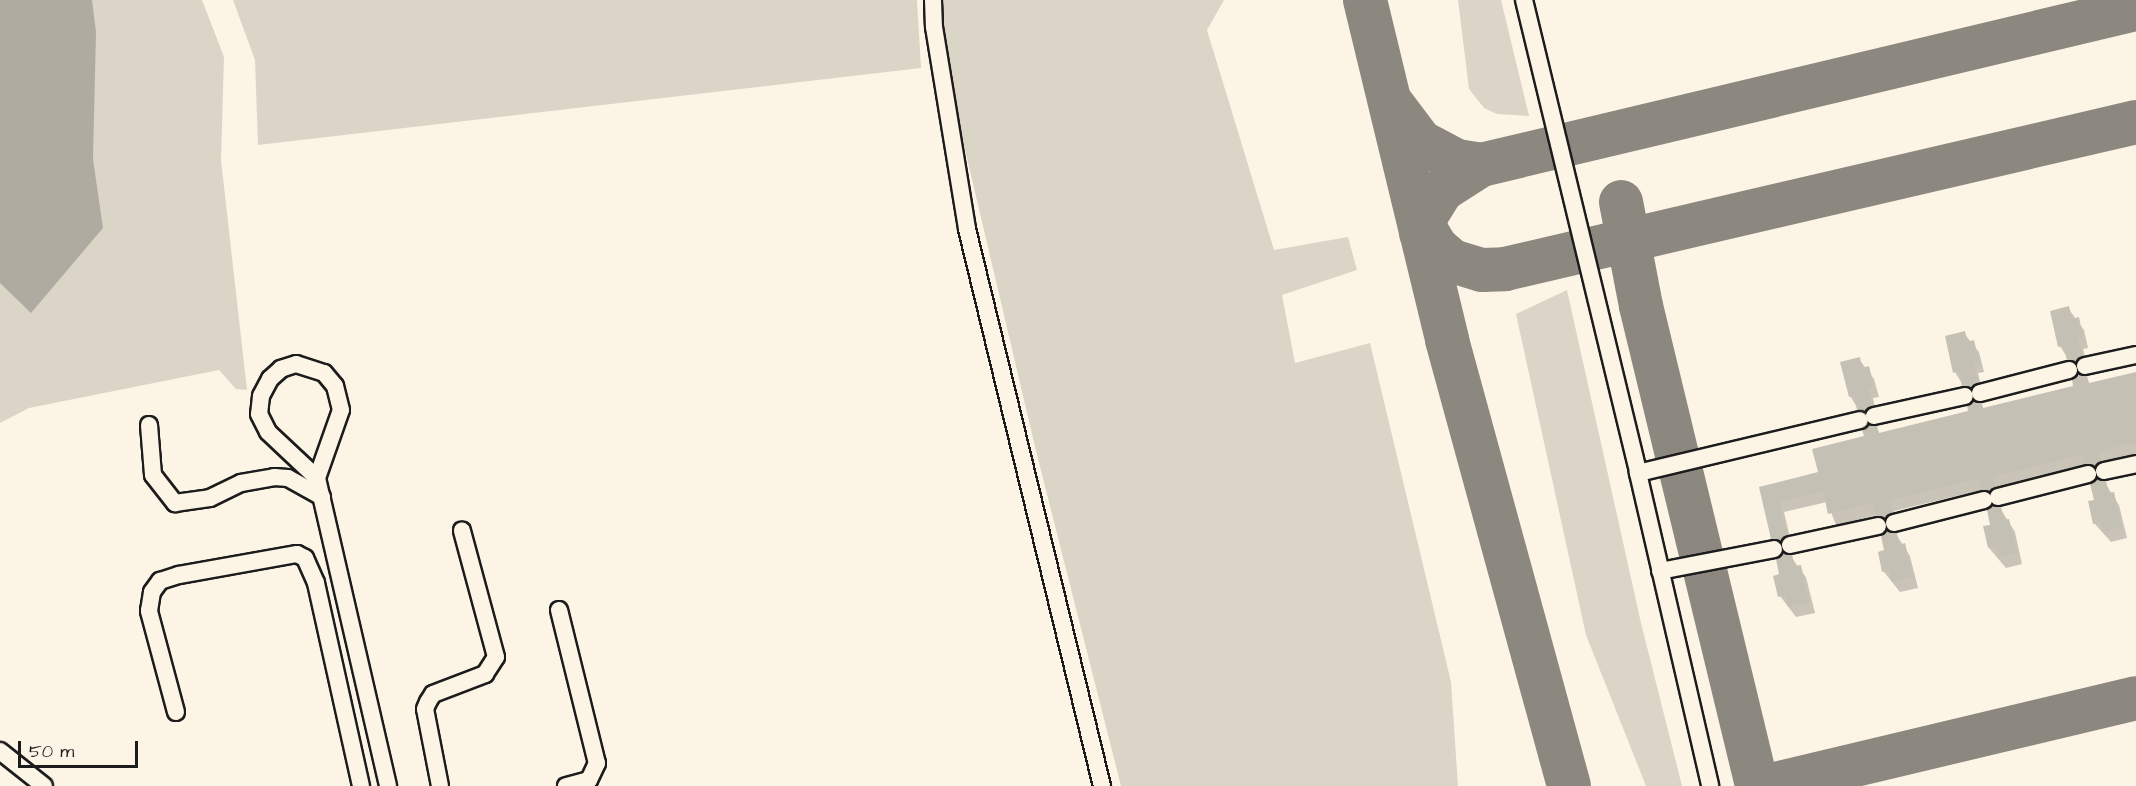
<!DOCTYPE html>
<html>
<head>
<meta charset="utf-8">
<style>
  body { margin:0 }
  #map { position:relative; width:2136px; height:786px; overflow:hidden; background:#fcf5e5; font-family:"Architects Daughter",sans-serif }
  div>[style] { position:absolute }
  .green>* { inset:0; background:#dbd5c8 }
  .water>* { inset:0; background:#b0aba1 }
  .shadow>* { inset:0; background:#0003 }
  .taxiway>* { height:44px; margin:-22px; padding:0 22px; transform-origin:22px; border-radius:22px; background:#8c8880 }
  .building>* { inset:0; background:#c4c0b3 }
  .roads { filter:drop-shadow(2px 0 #1c1c1c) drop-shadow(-2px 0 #1c1c1c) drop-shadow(0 2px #1c1c1c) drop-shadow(0 -2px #1c1c1c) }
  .minor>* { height:16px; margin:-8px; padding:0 8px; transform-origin:8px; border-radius:8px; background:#fcf5e5 }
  span { translate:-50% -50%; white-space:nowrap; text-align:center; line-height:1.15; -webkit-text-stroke:6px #fcf5e5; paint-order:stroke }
  .scale { position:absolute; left:18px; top:741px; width:120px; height:27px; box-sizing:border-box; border:3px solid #1c1c1c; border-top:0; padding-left:8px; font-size:18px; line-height:21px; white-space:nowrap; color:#1c1c1c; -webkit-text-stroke:4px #fcf5e5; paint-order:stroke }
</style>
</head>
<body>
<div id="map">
  <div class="green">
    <div style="clip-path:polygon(0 0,202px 0,224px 57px,221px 160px,247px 390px,236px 389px,219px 370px,29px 408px,0 423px)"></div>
    <div style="clip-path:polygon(233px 0,917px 0,921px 68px,258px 145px,255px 60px)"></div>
    <div style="clip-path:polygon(943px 0,1224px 0,1207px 30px,1274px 250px,1348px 237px,1357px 270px,1282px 295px,1295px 363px,1370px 343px,1451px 682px,1458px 786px,1121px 786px,1036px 451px,946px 69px)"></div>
    <div style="clip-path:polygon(1458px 0,1501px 0,1529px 116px,1497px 114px,1484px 108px,1469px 89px)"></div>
    <div style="clip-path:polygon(1567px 290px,1641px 623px,1682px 786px,1646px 786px,1586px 635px,1516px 314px)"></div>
  </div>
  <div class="water">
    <div style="clip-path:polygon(0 0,92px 0,96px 32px,93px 159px,103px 228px,31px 313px,0 283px)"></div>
  </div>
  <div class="shadow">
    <div style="clip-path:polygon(2068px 308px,2084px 330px,2088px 348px,2083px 349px,2088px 367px,2082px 372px,2075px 370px,2060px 346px)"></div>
    <div style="clip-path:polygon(1964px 333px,1979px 352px,1984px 372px,1978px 373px,1983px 394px,1978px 398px,1970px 397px,1955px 372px)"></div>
    <div style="clip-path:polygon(1859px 359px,1874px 379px,1879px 397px,1873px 398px,1877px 417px,1865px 420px,1850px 396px)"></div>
    <div style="clip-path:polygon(2136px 373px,2136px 454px,2104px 462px,2107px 472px,2101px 477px,2094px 475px,2088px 465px,1999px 487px,2001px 498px,1990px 500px,1982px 490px,1894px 511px,1897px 524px,1892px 529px,1884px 526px,1877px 515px,1836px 525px,1827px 502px,1784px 512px,1792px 546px,1787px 551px,1779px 550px,1773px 538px,1761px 488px,1819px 473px,1876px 428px,1880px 434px,1970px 412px,1981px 405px,1984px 409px,2075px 387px,2086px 378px,2090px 384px)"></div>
    <div style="clip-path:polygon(2105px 483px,2119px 505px,2127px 538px,2111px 542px,2094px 523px,2096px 501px)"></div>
    <div style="clip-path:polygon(2000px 508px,2015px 532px,2022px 564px,2006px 568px,1989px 548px,1984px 527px,1992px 526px)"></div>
    <div style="clip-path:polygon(1896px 534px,1910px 556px,1918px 588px,1900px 592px,1884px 572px,1879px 553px,1886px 552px)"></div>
    <div style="clip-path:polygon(1791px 557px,1806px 577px,1815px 613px,1796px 617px,1780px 596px,1781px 575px)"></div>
  </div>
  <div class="taxiway">
    <div style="left:1365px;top:0;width:350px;rotate:76.4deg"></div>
    <div style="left:1447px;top:340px;width:462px;rotate:74.7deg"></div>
    <div style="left:1393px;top:105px;width:46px;rotate:52.9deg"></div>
    <div style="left:1421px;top:142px;width:41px;rotate:27.8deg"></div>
    <div style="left:1457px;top:161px;width:24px;rotate:9deg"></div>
    <div style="left:1621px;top:202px;width:106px;rotate:79.1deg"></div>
    <div style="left:1641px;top:306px;width:494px;rotate:76.4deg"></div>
    <div style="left:1421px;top:222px;width:29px;rotate:59deg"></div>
    <div style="left:1436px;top:247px;width:21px;rotate:41deg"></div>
    <div style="left:1452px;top:261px;width:31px;rotate:17deg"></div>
    <div style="left:1482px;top:270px;width:23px;rotate:-2deg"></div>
    <div style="left:1505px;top:269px;width:648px;rotate:-13.11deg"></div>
    <div style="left:1421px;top:233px;width:20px;rotate:-72deg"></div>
    <div style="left:1427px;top:214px;width:28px;rotate:-58deg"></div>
    <div style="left:1442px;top:190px;width:46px;rotate:-32.7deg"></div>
    <div style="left:1481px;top:165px;width:673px;rotate:-13.4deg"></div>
    <div style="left:1767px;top:786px;width:379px;rotate:-13.4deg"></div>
  </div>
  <div class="building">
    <div style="clip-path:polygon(2069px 306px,2072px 319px,2079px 317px,2083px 337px,2078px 339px,2082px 356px,2075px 362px,2067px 360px,2063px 346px,2058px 347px,2050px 311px)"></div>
    <div style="clip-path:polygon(1965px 331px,1967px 342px,1974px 340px,1979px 361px,1973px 362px,1978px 383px,1971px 388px,1962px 386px,1959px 371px,1953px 373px,1945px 336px)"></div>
    <div style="clip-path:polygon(1860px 357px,1862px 368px,1869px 366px,1874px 386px,1868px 387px,1872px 406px,1865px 411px,1857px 410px,1854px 396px,1849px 397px,1840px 362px)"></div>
    <div style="clip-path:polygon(2136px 372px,2136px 442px,2099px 451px,2101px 461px,2095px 466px,2086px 464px,2083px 454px,1993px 476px,1996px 487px,1989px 491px,1982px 490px,1979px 478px,1889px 500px,1892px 513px,1885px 518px,1876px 516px,1873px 503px,1828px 514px,1823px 491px,1779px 501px,1787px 535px,1780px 541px,1771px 539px,1759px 487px,1818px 472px,1812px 449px,1864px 436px,1862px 430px,1869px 425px,1877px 426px,1879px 433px,1968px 411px,1967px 406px,1974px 401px,1982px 403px,1983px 408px,2073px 386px,2072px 380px,2079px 374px,2087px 376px,2089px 383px)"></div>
    <div style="clip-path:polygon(2097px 479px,2106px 481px,2109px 493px,2114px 492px,2122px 527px,2103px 532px,2101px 522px,2093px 524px,2088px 501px,2094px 500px,2090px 484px)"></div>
    <div style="clip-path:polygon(1993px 506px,2001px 507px,2004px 520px,2009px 519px,2017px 553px,1998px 558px,1995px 546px,1988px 548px,1983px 526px,1990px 525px,1987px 510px)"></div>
    <div style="clip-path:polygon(1887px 531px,1897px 533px,1899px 545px,1905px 543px,1913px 577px,1892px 582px,1890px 570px,1882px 572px,1878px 552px,1884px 550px,1881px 536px)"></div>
    <div style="clip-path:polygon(1784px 553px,1792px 555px,1795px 566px,1801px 565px,1809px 602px,1788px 607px,1785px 595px,1778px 597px,1773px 576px,1779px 574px,1776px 559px)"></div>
  </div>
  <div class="roads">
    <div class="minor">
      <div style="left:933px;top:0;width:27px;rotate:88deg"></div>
      <div style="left:934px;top:27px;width:205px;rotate:80.7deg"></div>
      <div style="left:967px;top:229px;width:573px;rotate:76.38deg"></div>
      <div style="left:1524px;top:0;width:487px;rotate:76.4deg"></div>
      <div style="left:1638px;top:473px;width:228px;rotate:-13.4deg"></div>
      <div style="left:2085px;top:366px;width:52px;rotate:-12.2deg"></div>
      <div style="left:1980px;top:393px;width:92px;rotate:-14.5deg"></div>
      <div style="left:1874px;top:416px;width:93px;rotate:-12.4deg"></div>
      <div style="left:149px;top:425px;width:50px;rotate:85.4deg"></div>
      <div style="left:153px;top:475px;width:36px;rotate:52deg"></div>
      <div style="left:175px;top:503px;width:35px;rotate:-8deg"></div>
      <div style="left:210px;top:498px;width:34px;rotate:-26deg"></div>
      <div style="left:241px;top:483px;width:34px;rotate:-10deg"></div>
      <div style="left:274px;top:477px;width:14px;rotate:4deg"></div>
      <div style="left:288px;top:478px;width:39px;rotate:29deg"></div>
      <div style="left:2104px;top:471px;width:33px;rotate:-12deg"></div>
      <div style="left:1638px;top:473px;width:321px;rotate:77deg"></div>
      <div style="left:317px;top:478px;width:72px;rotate:-70.6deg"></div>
      <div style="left:341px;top:410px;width:25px;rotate:-104deg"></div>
      <div style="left:335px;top:386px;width:17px;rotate:-130deg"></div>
      <div style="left:324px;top:373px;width:29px;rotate:-162deg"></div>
      <div style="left:296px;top:364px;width:16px;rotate:162deg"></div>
      <div style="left:281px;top:369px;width:15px;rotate:138deg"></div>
      <div style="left:270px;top:379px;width:19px;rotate:118deg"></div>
      <div style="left:261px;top:396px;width:18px;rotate:96deg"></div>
      <div style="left:259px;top:414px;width:20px;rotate:63deg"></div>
      <div style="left:268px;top:432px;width:67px;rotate:43.2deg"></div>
      <div style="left:317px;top:478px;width:316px;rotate:77deg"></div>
      <div style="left:1998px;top:497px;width:93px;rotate:-14.3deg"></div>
      <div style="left:1894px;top:523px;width:93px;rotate:-14.3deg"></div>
      <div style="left:1790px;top:545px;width:90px;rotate:-12.2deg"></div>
      <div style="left:1660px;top:571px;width:116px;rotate:-10.9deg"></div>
      <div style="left:559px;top:610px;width:158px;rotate:76.1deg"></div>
      <div style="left:597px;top:763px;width:19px;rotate:115deg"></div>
      <div style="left:589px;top:780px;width:24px;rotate:165deg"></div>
      <div style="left:176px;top:712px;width:105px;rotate:-105deg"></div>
      <div style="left:149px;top:611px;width:19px;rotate:-81deg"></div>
      <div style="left:152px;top:592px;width:14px;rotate:-54deg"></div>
      <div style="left:160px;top:581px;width:20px;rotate:-18deg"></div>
      <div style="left:179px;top:575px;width:120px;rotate:-10.1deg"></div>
      <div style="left:297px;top:554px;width:9px;rotate:27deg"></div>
      <div style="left:305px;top:558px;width:27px;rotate:66deg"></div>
      <div style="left:316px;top:583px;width:208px;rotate:77.5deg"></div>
      <div style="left:0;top:751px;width:56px;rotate:38.5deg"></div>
      <div style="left:440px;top:786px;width:78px;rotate:-101deg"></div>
      <div style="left:425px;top:709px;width:8px;rotate:-67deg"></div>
      <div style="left:428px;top:702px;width:9px;rotate:-58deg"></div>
      <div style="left:433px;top:694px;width:56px;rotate:-21deg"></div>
      <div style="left:485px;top:674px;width:20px;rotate:-57deg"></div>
      <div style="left:496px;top:657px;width:131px;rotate:-105.1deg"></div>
    </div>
  </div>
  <div class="scale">50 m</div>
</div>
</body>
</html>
